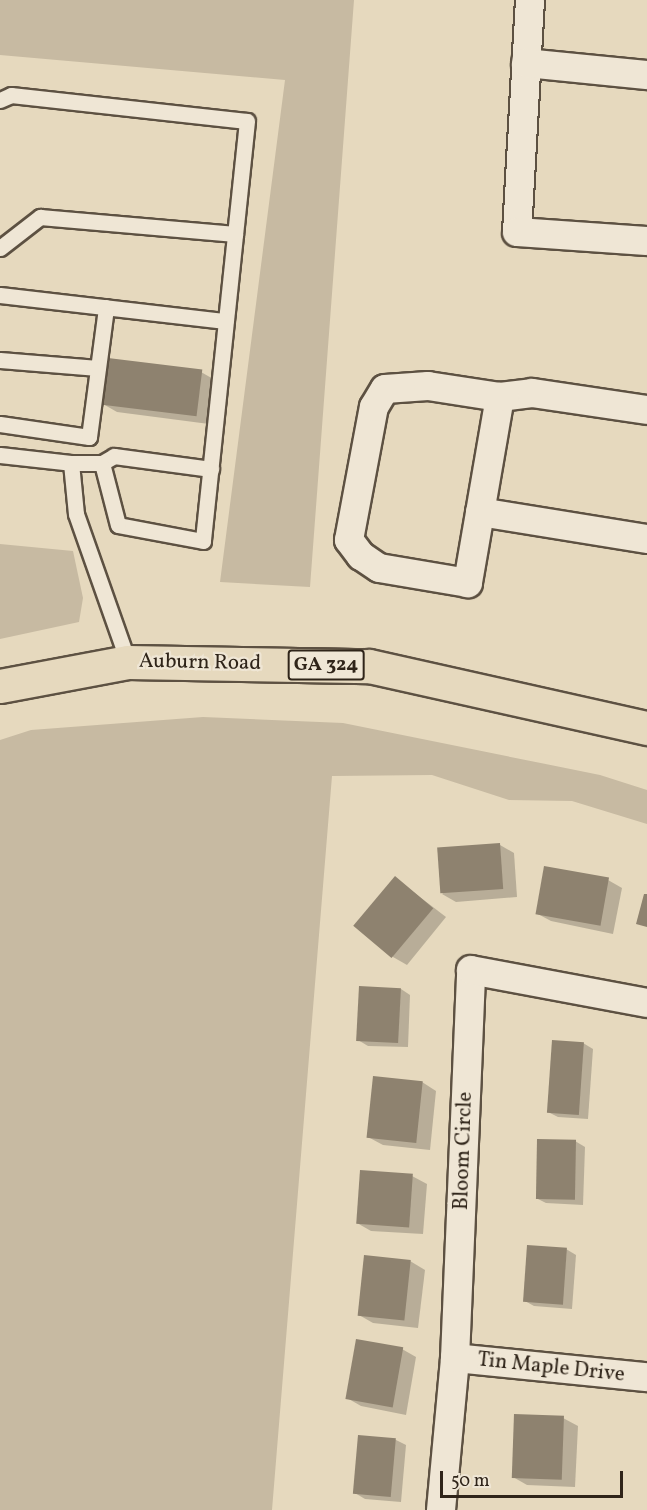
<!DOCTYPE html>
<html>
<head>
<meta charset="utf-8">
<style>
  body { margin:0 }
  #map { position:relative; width:647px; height:1510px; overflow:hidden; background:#e6d9be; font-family:Vollkorn,serif }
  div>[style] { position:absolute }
  .green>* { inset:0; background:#c7baa2 }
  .shadow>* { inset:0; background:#0003 }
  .building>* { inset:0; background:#8e826f; transform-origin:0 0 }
  .roads { filter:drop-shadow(2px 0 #5d5142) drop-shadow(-2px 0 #5d5142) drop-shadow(0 2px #5d5142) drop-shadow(0 -2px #5d5142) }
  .service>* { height:15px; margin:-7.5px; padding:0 7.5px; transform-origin:7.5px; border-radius:7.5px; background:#efe6d5 }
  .minor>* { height:28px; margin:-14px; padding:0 14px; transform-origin:14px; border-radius:14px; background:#efe6d5 }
  .primary>* { height:33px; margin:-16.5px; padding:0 16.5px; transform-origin:16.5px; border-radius:16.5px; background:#e6d9be }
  span { translate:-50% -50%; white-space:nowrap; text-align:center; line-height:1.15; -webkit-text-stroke:4.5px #efe6d5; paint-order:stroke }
  .shield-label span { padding:2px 4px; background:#efe6d5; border:2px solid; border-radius:4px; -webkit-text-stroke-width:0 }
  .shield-label { font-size:20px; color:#2f2419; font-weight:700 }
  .street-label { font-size:21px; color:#2f2419 }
  .scale { position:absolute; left:440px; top:1471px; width:183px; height:27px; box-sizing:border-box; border:3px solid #2f2419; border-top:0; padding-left:8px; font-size:18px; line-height:21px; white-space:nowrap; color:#2f2419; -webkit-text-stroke:4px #efe6d5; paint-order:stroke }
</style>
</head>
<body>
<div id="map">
  <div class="green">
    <div style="clip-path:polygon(0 0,354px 0,310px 587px,220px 582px,285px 80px,0 55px)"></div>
    <div style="clip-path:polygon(0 544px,73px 551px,83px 598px,79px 622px,0 639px)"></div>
    <div style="clip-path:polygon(203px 717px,343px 723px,600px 775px,647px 790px,647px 824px,572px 801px,509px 800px,432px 775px,332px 776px,272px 1510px,0 1510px,0 740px,31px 730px)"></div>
  </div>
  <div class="shadow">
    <div style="clip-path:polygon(201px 372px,215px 380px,209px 424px,117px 412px,103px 404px)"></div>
    <div style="clip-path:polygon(500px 845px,514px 853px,517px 897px,456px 902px,442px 894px)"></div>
    <div style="clip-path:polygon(395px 878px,446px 917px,407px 965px,393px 957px)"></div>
    <div style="clip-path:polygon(608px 880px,622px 888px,613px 934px,551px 921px,536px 913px)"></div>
    <div style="clip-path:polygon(401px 989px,410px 995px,408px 1047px,368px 1046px,358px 1040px)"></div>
    <div style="clip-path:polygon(583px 1043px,593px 1049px,588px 1119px,558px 1117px,548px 1112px)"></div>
    <div style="clip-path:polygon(422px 1082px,436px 1091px,430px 1150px,383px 1145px,368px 1137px)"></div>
    <div style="clip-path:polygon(575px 1141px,585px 1147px,583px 1205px,546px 1203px,536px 1198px)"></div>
    <div style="clip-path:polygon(412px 1176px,427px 1184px,423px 1234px,371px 1231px,357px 1223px)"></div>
    <div style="clip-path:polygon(566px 1249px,576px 1255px,572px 1309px,534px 1306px,525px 1301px)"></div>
    <div style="clip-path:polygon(410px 1261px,425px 1270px,418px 1328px,373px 1323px,359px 1315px)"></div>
    <div style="clip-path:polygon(402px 1349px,416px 1357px,406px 1415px,361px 1406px,347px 1398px)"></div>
    <div style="clip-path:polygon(563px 1418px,578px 1426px,575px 1487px,527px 1485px,513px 1477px)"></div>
    <div style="clip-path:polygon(359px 1437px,396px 1440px,406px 1445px,401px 1502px,365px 1499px,355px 1493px)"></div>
  </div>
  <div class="building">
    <div style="left:108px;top:358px;width:95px;height:47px;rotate:7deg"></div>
    <div style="left:500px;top:843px;width:46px;height:63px;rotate:86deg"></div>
    <div style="left:544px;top:866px;width:66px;height:49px;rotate:10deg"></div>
    <div style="left:395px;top:876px;width:50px;height:65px;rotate:40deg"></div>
    <div style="clip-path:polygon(644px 894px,647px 894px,647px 927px,636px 924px)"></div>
    <div style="left:359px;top:986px;width:42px;height:55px;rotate:3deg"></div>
    <div style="left:552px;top:1040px;width:32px;height:73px;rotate:4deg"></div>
    <div style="left:373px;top:1076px;width:50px;height:62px;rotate:6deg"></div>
    <div style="left:537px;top:1139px;width:39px;height:60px;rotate:1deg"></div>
    <div style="left:360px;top:1170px;width:53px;height:54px;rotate:4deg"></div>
    <div style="left:527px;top:1245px;width:40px;height:57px;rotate:4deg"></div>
    <div style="left:364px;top:1255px;width:47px;height:61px;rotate:6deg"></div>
    <div style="left:356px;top:1339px;width:48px;height:61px;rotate:10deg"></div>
    <div style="left:514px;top:1414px;width:50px;height:64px;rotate:2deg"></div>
    <div style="left:358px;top:1435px;width:38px;height:59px;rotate:5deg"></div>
  </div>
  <div class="roads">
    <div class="service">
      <div style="left:0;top:100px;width:12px;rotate:-24deg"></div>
      <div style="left:11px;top:95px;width:237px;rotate:6.3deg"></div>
      <div style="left:247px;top:121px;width:422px;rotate:96deg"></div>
      <div style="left:203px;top:541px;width:86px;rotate:-169.3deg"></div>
      <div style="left:118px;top:525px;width:64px;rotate:-104.5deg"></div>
      <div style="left:102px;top:463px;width:31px;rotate:180deg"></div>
      <div style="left:71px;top:463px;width:51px;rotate:84.4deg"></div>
      <div style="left:76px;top:514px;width:157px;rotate:70.6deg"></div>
      <div style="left:0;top:248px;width:51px;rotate:-37.8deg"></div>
      <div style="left:40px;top:217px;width:196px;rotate:5deg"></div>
      <div style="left:0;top:295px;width:227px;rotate:6.6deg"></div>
      <div style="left:0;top:360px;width:98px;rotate:4.7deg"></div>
      <div style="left:0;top:424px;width:90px;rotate:8.3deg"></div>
      <div style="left:89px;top:437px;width:131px;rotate:-82.5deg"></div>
      <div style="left:0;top:455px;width:71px;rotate:6.4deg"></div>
      <div style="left:102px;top:463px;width:14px;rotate:-30deg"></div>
      <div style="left:114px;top:456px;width:98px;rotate:7.6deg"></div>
    </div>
    <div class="minor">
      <div style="left:530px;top:0;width:232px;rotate:93.2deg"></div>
      <div style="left:517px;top:232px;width:130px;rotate:4deg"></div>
      <div style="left:526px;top:63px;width:122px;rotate:5.7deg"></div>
      <div style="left:500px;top:397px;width:189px;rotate:99.8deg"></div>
      <div style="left:468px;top:583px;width:90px;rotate:-170.4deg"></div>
      <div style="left:379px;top:568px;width:22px;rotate:-146deg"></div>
      <div style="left:361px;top:556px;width:20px;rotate:-127deg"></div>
      <div style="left:349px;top:540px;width:135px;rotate:-79.4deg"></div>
      <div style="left:374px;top:407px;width:21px;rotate:-59deg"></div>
      <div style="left:385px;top:389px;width:43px;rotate:-4deg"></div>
      <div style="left:428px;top:386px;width:73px;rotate:8.7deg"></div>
      <div style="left:500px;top:397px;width:32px;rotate:-7deg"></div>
      <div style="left:532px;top:393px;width:116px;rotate:8.4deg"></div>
      <div style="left:480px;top:512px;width:169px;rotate:9.2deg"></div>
      <div style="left:455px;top:1358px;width:193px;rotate:5.7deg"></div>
      <div style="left:441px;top:1510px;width:153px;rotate:-84.7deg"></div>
      <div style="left:455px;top:1358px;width:388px;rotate:-87.6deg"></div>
      <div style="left:471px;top:970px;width:179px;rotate:10.6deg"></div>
    </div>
    <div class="primary">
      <div style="left:0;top:686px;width:130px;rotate:-10.6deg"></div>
      <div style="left:128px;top:662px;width:241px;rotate:1deg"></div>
      <div style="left:369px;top:666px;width:285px;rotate:12.6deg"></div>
    </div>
  </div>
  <div class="shield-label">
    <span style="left:326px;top:665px">GA 324</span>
  </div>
  <div class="street-label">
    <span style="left:200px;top:663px;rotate:1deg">Auburn Road</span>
    <span style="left:464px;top:1151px;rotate:-88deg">Bloom Circle</span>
    <span style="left:551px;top:1368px;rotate:6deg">Tin Maple Drive</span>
  </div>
  <div class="scale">50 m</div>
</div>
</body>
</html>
